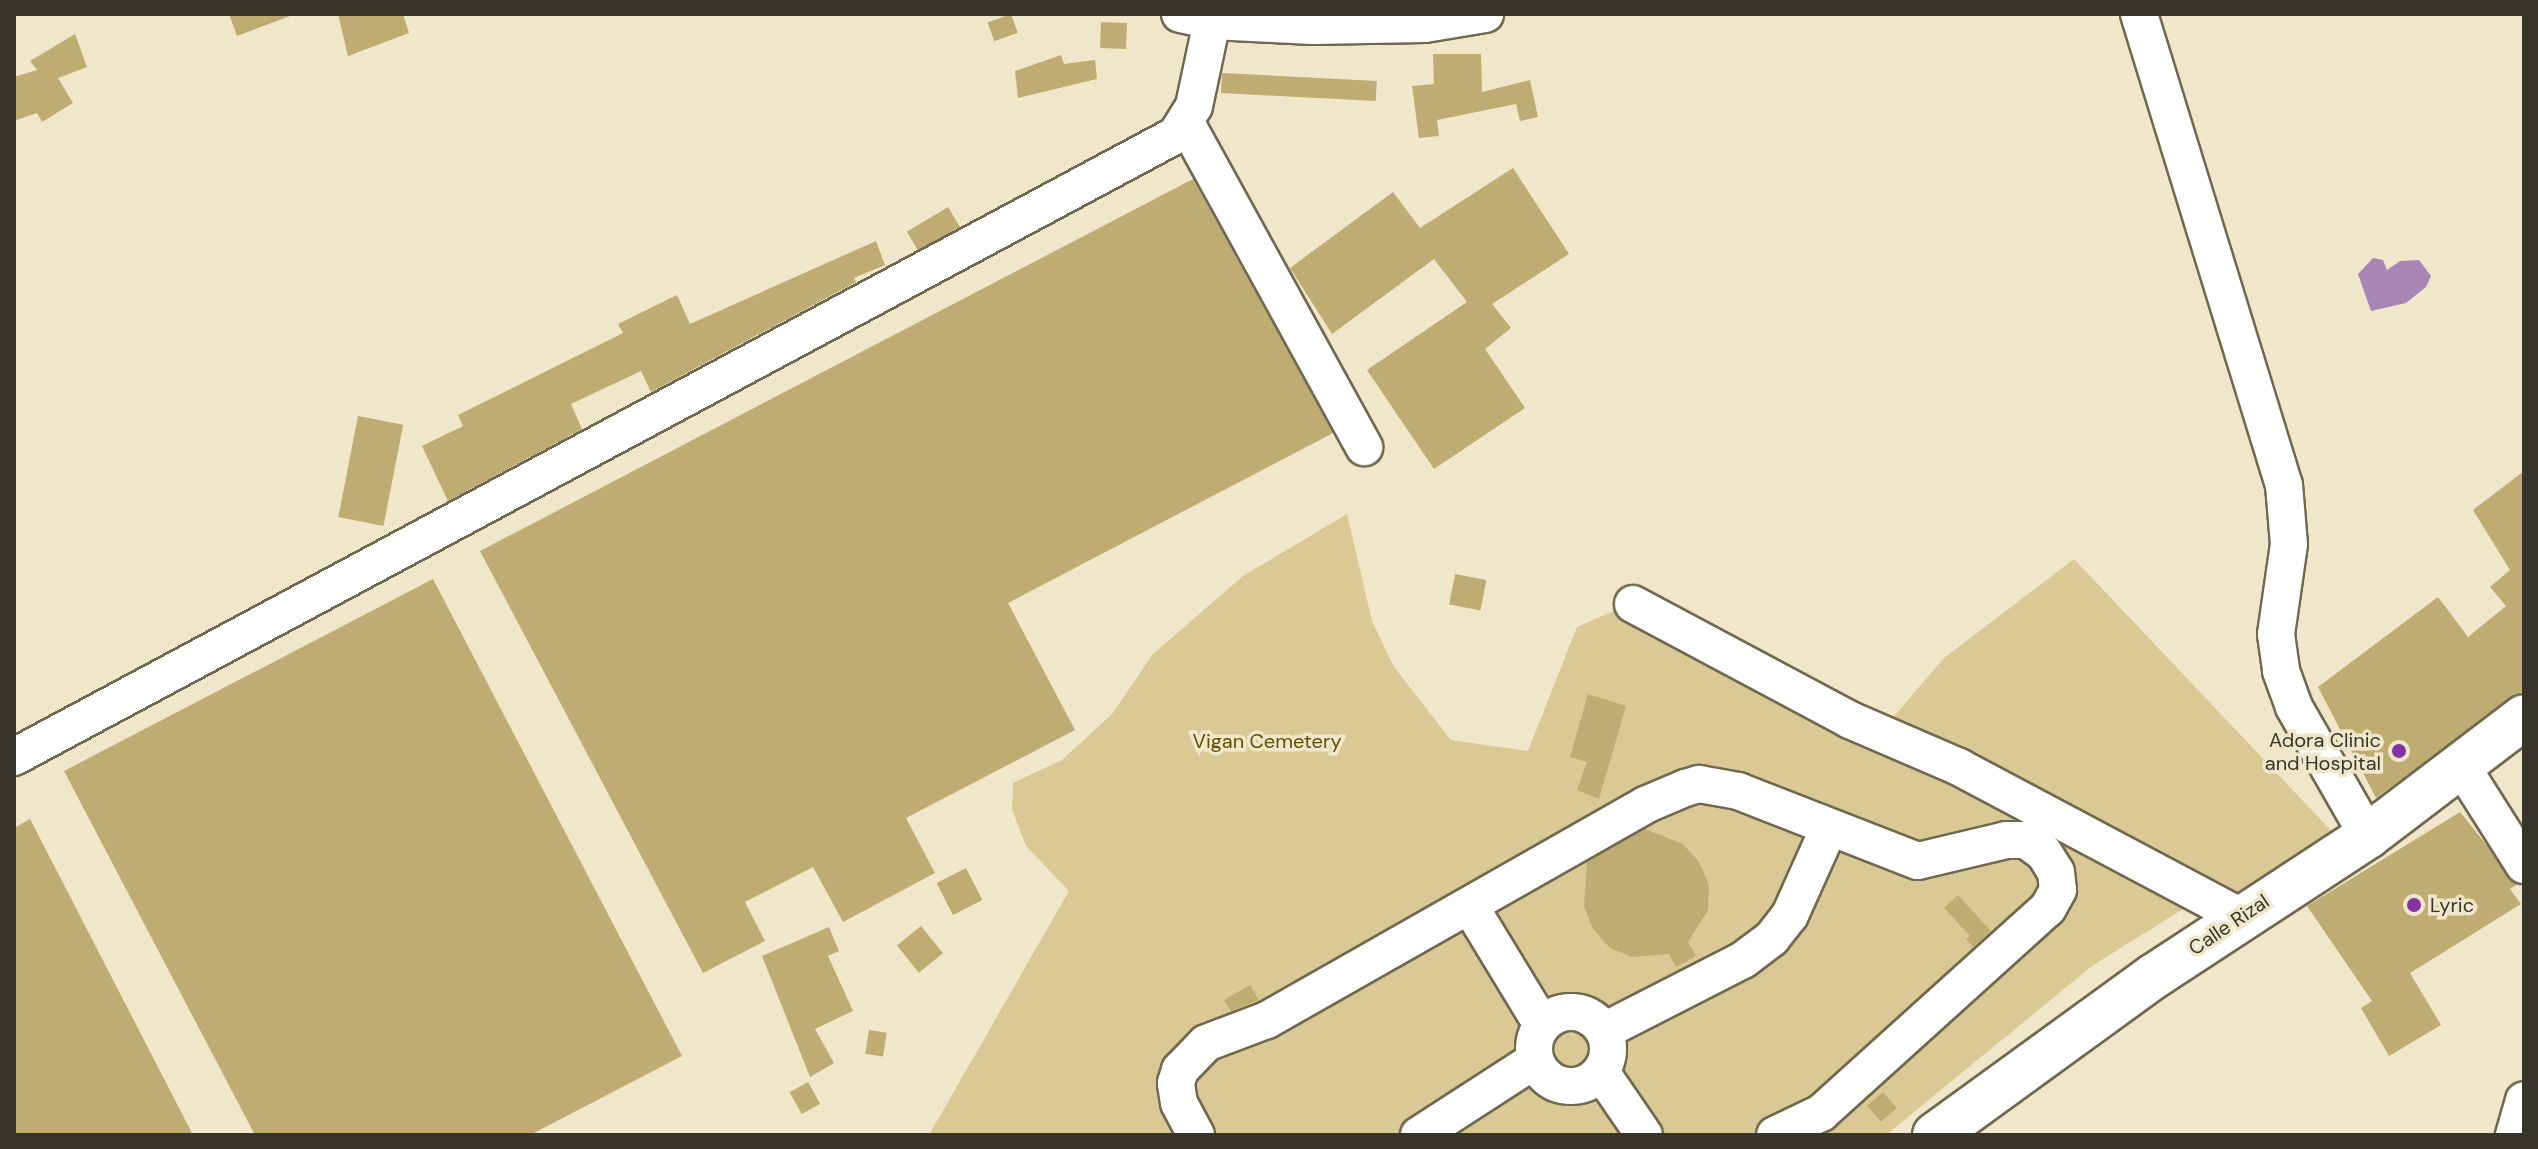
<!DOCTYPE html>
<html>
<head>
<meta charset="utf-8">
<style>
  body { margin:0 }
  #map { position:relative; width:2538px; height:1149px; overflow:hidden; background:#f0e7ca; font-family:"DM Sans",sans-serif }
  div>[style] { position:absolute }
  .green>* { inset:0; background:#dac994 }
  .water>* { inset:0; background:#a786b6 }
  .building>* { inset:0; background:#beac73; transform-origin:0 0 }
  .roads { filter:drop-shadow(2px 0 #70684f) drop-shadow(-2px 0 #70684f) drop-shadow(0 2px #70684f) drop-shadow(0 -2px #70684f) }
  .minor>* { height:36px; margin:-18px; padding:0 18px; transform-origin:18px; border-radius:18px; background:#fff }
  .minor>.ring { margin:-18px; padding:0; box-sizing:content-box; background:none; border:36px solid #fff; border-radius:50% }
  .major>* { height:44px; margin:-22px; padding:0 22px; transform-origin:22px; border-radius:22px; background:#fff }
  .dots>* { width:22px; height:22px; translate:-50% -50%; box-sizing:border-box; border:4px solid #f0e7ca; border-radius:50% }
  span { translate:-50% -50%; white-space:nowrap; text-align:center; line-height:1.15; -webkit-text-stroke:7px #f0e7ca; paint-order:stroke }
  .poi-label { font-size:20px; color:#373429 }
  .right { translate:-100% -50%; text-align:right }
  .left { translate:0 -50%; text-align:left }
  .park-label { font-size:20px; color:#614f04 }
  .street-label { font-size:20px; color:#373429 }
  .frame { position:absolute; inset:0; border:16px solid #373429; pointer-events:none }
</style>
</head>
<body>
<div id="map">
  <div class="green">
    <div style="clip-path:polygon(1347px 514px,1372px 621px,1394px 667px,1451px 740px,1528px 751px,1577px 627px,1616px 610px,1781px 706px,1871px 743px,1944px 658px,2074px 559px,2341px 841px,2220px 920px,2191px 904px,2092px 966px,1886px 1135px,929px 1135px,1069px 891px,1026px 846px,1012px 809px,1013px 783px,1062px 760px,1112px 714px,1153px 654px,1243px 576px)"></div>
  </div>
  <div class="water">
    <div style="clip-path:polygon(2373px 258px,2383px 260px,2387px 270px,2400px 261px,2419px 260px,2431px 276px,2426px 287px,2406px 303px,2371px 311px,2358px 274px)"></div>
  </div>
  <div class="building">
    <div style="clip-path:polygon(229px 14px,289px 14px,290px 16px,237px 36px)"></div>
    <div style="clip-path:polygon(338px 14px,403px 14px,409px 33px,348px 56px)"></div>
    <div style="left:1011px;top:14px;width:20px;height:25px;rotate:70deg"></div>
    <div style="left:1101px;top:22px;width:26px;height:26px;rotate:2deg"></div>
    <div style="clip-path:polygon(75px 34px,87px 67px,58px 78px,73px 103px,42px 122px,37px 113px,14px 121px,14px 77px,37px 70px,30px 61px)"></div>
    <div style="clip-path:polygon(1433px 54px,1481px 54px,1482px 92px,1530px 80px,1538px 117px,1520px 121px,1516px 104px,1437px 120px,1439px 136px,1419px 138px,1412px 86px,1434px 84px)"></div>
    <div style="clip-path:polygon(1061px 55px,1064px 64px,1095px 60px,1097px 79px,1018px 98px,1015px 71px)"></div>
    <div style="left:1222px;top:73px;width:155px;height:20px;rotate:3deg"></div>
    <div style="clip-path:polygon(1513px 168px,1569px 254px,1492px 304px,1511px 328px,1485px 349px,1525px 408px,1434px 469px,1367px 370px,1467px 302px,1434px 259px,1332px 334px,1290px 268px,1393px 192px,1420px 228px)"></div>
    <div style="clip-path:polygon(1193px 179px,1333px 433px,1008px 603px,1075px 730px,906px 818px,935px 873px,843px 922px,813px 867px,745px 902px,765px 941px,703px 973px,480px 551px)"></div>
    <div style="left:948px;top:207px;width:23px;height:48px;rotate:59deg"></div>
    <div style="clip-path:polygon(876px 241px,885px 265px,854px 278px,856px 282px,651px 392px,641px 371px,571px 404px,582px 429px,448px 501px,422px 446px,463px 426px,458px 415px,623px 333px,618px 324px,677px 295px,690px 324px)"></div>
    <div style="left:358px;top:416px;width:46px;height:103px;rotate:11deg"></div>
    <div style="clip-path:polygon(2524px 471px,2524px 690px,2376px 798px,2318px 687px,2438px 597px,2468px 637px,2506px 606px,2490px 587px,2510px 570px,2473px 510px)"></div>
    <div style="left:1455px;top:574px;width:32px;height:31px;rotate:11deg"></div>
    <div style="clip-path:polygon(433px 579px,682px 1056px,530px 1135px,255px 1135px,64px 771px)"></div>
    <div style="clip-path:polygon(1588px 694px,1626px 706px,1599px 799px,1577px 790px,1587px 762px,1570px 757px)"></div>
    <div style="clip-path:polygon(2460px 812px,2518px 884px,2510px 889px,2521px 904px,2410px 973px,2441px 1025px,2389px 1056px,2361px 1008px,2372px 1001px,2307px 906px)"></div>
    <div style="clip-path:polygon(30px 819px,193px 1135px,14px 1135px,14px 828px)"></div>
    <div style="clip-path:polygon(1645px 829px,1683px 844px,1699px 862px,1709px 885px,1708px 910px,1688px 942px,1696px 956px,1676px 967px,1669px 954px,1632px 957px,1610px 948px,1593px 929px,1584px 907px,1587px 862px)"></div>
    <div style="left:966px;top:868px;width:36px;height:33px;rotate:63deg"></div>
    <div style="clip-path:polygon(1958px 895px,1991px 931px,1973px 947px,1966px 939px,1970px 936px,1944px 908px)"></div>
    <div style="left:921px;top:926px;width:35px;height:31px;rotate:51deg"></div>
    <div style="clip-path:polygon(829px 927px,839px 951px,828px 956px,853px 1011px,815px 1029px,834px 1063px,810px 1077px,762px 956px)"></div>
    <div style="clip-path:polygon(1250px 985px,1259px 1000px,1231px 1011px,1224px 1000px)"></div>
    <div style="left:869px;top:1030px;width:18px;height:24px;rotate:9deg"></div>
    <div style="left:808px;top:1082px;width:25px;height:21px;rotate:61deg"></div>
    <div style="left:1883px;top:1092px;width:21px;height:21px;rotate:49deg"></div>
  </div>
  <div class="roads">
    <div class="minor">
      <div style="left:1180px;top:14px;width:33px;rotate:12deg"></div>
      <div style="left:1212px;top:21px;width:100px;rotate:2.9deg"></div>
      <div style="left:1312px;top:26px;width:113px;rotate:-1deg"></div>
      <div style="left:1425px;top:24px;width:61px;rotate:-9.5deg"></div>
      <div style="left:2139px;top:14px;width:493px;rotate:72.9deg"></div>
      <div style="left:2284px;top:485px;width:59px;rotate:85.2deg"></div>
      <div style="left:2289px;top:544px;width:91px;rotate:98.2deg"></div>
      <div style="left:2276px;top:634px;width:37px;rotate:82deg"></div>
      <div style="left:2281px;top:671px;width:38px;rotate:70deg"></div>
      <div style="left:2294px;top:707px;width:149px;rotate:60.2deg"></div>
      <div style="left:1186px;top:123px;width:370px;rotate:61.2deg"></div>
      <div style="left:1633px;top:604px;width:246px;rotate:28.1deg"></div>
      <div style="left:1850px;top:720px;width:119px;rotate:23.3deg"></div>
      <div style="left:1959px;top:767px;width:319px;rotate:28deg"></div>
      <div style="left:14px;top:757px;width:1318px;rotate:-28.16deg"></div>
      <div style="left:1176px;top:135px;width:34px;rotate:-58deg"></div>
      <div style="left:1194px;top:106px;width:87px;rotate:-78deg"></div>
      <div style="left:2462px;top:767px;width:116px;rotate:57.7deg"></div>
      <div style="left:1471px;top:908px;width:137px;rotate:58.7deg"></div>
      <div class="ring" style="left:1534px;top:1012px;width:38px;height:38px"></div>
      <div style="left:1604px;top:1031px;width:156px;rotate:-27.1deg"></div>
      <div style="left:1743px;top:960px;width:36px;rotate:-37deg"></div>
      <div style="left:1772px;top:938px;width:29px;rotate:-52deg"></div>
      <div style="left:1790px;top:915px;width:95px;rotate:-65.9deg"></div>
      <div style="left:1601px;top:1072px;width:76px;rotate:55.7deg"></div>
      <div style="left:1196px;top:1135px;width:36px;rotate:-118deg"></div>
      <div style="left:1179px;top:1103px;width:20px;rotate:-99deg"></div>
      <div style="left:1176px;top:1083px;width:14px;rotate:-73deg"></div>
      <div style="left:1180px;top:1070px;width:37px;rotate:-46deg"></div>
      <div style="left:1206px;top:1043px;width:65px;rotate:-20.7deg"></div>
      <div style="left:1267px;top:1020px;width:435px;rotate:-29.6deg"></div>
      <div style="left:1645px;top:805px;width:43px;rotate:-23deg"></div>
      <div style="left:1685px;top:788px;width:15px;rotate:-16deg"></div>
      <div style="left:1699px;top:784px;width:40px;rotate:10deg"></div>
      <div style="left:1738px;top:791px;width:193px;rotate:21.3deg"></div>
      <div style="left:1918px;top:861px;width:90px;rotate:-13.4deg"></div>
      <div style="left:2006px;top:840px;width:20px"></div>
      <div style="left:2026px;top:840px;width:22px;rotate:36deg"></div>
      <div style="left:2044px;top:853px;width:22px;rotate:58deg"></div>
      <div style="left:2056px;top:872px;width:18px;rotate:84deg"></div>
      <div style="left:2058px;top:890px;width:21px;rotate:119deg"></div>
      <div style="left:2048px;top:908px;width:306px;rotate:137.9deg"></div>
      <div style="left:1821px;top:1113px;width:51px;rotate:154.4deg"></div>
      <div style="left:1419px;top:1135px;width:138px;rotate:-32.9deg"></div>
      <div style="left:2514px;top:1135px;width:36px;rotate:-74deg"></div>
    </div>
    <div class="major">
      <div style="left:1935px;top:1135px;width:271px;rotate:-36deg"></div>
      <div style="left:2154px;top:976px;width:256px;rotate:-33.2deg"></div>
      <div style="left:2368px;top:836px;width:196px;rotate:-37.3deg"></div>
    </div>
  </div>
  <div class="dots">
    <div style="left:2399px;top:751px;background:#8433a3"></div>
    <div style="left:2414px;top:905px;background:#8433a3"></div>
  </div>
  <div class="poi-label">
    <span class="right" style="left:2381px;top:752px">Adora Clinic<br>and Hospital</span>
    <span class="left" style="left:2430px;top:905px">Lyric</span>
  </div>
  <div class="park-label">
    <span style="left:1267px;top:741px">Vigan Cemetery</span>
  </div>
  <div class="street-label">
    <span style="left:2229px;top:925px;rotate:-34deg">Calle Rizal</span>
  </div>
  <div class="frame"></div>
</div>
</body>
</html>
